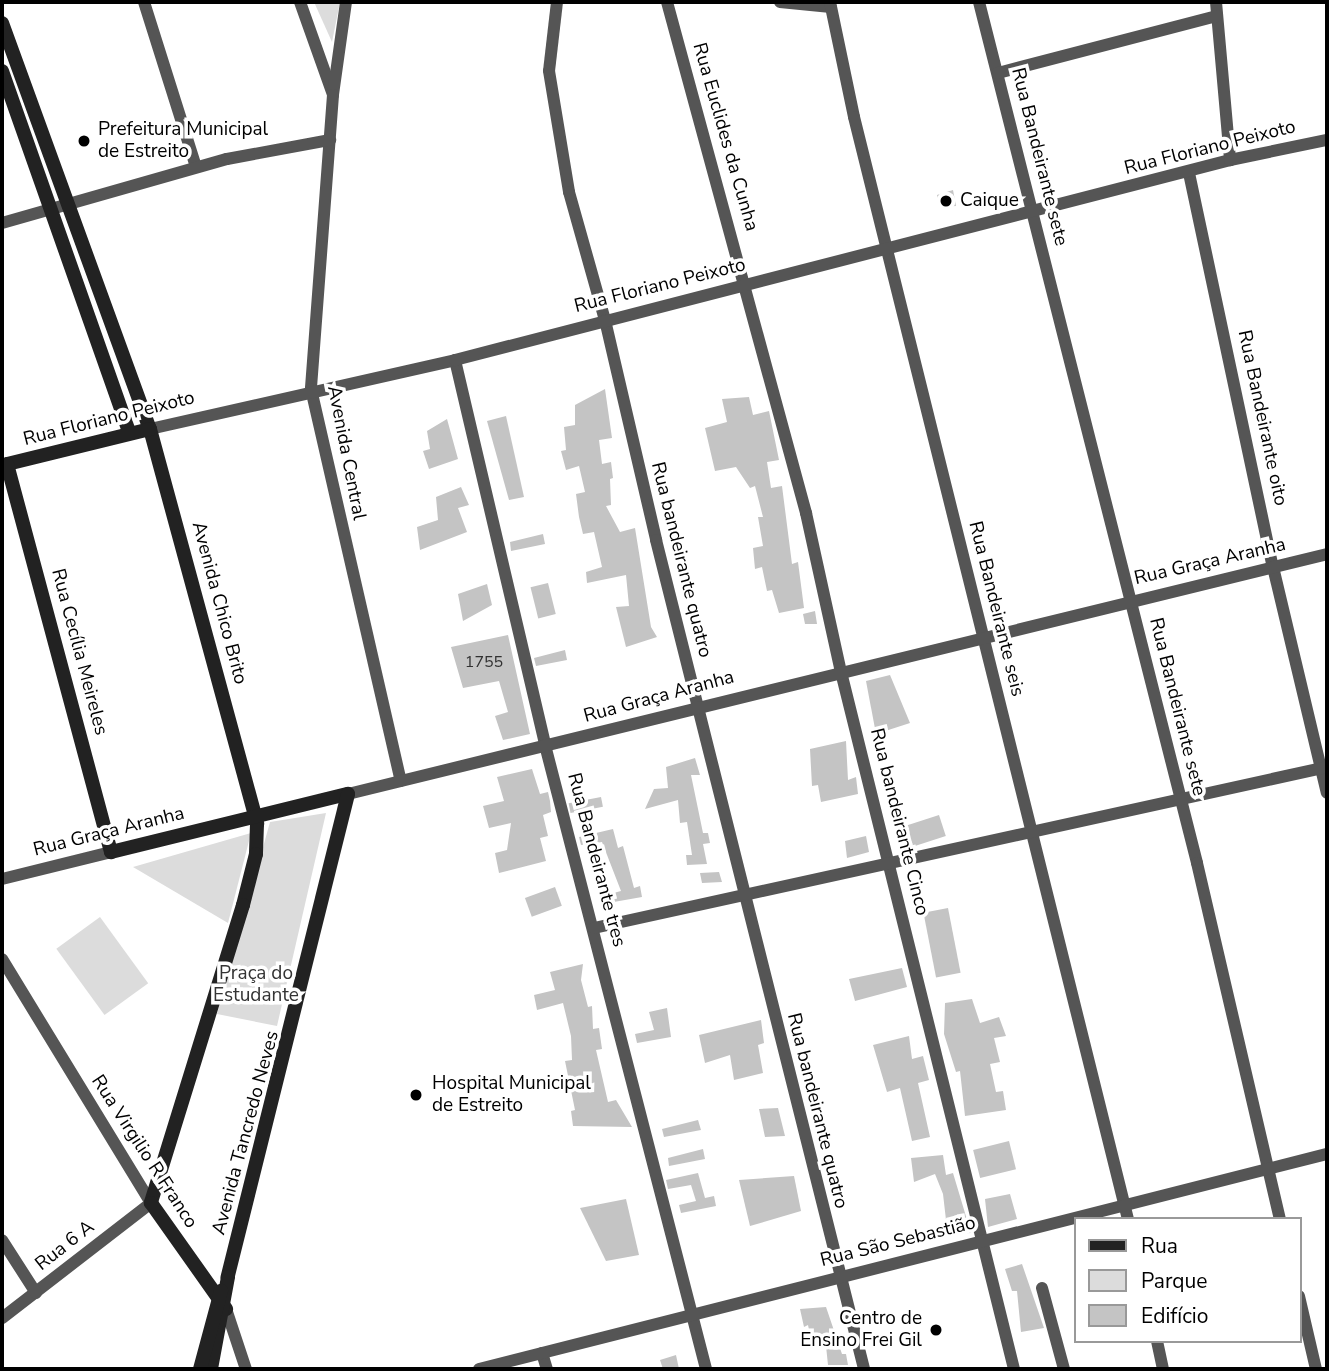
<!DOCTYPE html>
<html>
<head>
<meta charset="utf-8">
<style>
  body { margin:0 }
  #map { position:relative; width:1329px; height:1371px; overflow:hidden; background:#fff; font-family:"Nunito Sans",sans-serif }
  div>[style] { position:absolute }
  .green>* { inset:0; background:#dcdcdc; transform-origin:0 0 }
  .building>* { inset:0; background:#c4c4c4; transform-origin:0 0 }
  .minor>* { height:12px; margin:-6px; padding:0 6px; transform-origin:6px; border-radius:6px; background:#555 }
  .secondary>* { height:14px; margin:-7px; padding:0 7px; transform-origin:7px; border-radius:7px; background:#222 }
  .dots>* { width:19px; height:19px; translate:-50% -50%; box-sizing:border-box; border:4px solid #fff; border-radius:50% }
  span { translate:-50% -50%; white-space:nowrap; text-align:center; line-height:1.15; -webkit-text-stroke:7px #fff; paint-order:stroke }
  .number-label { font-size:16px; color:#313131 }
  .number-label span { -webkit-text-stroke-width:0 }
  .poi-label { font-size:19px; color:#000 }
  .left { translate:0 -50%; text-align:left }
  .right { translate:-100% -50%; text-align:right }
  .street-label { font-size:19px; color:#000 }
  .park-label { font-size:19px; color:#333 }
  .frame { position:absolute; inset:0; border:4px solid #000; pointer-events:none }
  .legend { position:absolute; left:1074px; top:1217px; width:228px; height:126px; box-sizing:border-box; background:#fff; border:2px solid #999; margin:0; padding:9px 12px; list-style:none; font-size:21px; color:#000 }
  .legend li { display:flex; align-items:center; gap:14px; height:35px }
  .legend b { width:35px; border:2px solid #999 }
</style>
</head>
<body>
<div id="map">
  <div class="green">
    <div style="clip-path:polygon(314px 2px,340px 2px,332px 42px)"></div>
    <div style="clip-path:polygon(326px 813px,277px 1026px,217px 1014px,270px 822px)"></div>
    <div style="clip-path:polygon(251px 833px,228px 923px,133px 867px)"></div>
    <div style="left:100px;top:917px;width:82px;height:54px;rotate:54deg"></div>
  </div>
  <div class="building">
    <div style="clip-path:polygon(953px 190px,956px 206px,940px 207px,937px 195px)"></div>
    <div style="clip-path:polygon(605px 389px,612px 438px,599px 440px,602px 464px,611px 462px,613px 478px,610px 479px,611px 505px,606px 506px,620px 532px,635px 528px,651px 627px,657px 637px,626px 647px,616px 607px,629px 606px,626px 575px,587px 583px,586px 572px,602px 567px,594px 532px,583px 534px,579px 517px,576px 494px,585px 492px,579px 466px,566px 470px,561px 451px,566px 450px,564px 427px,575px 425px,575px 405px)"></div>
    <div style="clip-path:polygon(749px 397px,753px 415px,769px 411px,779px 460px,767px 462px,771px 488px,782px 486px,792px 564px,798px 562px,804px 608px,779px 613px,772px 590px,767px 591px,762px 567px,755px 569px,753px 548px,763px 546px,758px 517px,763px 517px,755px 486px,750px 488px,736px 467px,715px 471px,705px 428px,727px 422px,722px 399px)"></div>
    <div style="clip-path:polygon(506px 416px,524px 497px,509px 500px,487px 421px)"></div>
    <div style="clip-path:polygon(447px 419px,458px 459px,429px 469px,423px 451px,430px 449px,427px 431px)"></div>
    <div style="clip-path:polygon(461px 487px,469px 505px,458px 508px,467px 532px,420px 550px,417px 527px,438px 520px,436px 497px)"></div>
    <div style="clip-path:polygon(543px 534px,545px 544px,511px 551px,510px 542px)"></div>
    <div style="left:548px;top:583px;width:32px;height:18px;rotate:76deg"></div>
    <div style="clip-path:polygon(487px 584px,492px 605px,463px 621px,458px 594px)"></div>
    <div style="clip-path:polygon(815px 611px,817px 624px,805px 624px,803px 614px)"></div>
    <div style="clip-path:polygon(508px 635px,530px 734px,503px 740px,495px 716px,508px 712px,499px 681px,463px 688px,451px 647px)"></div>
    <div style="clip-path:polygon(565px 650px,567px 660px,536px 666px,534px 658px)"></div>
    <div style="clip-path:polygon(890px 675px,910px 723px,876px 734px,866px 681px)"></div>
    <div style="clip-path:polygon(846px 741px,848px 780px,856px 777px,858px 794px,821px 802px,818px 785px,812px 786px,810px 749px)"></div>
    <div style="clip-path:polygon(695px 758px,700px 775px,691px 775px,703px 833px,708px 833px,710px 843px,703px 844px,707px 864px,687px 865px,686px 855px,692px 855px,687px 822px,680px 823px,678px 800px,645px 809px,654px 789px,668px 788px,666px 767px)"></div>
    <div style="clip-path:polygon(532px 769px,540px 794px,548px 792px,550px 801px,551px 812px,543px 815px,548px 836px,540px 838px,546px 861px,499px 873px,495px 853px,507px 850px,511px 823px,489px 828px,483px 806px,504px 801px,497px 777px)"></div>
    <div style="left:601px;top:797px;width:10px;height:33px;rotate:79deg"></div>
    <div style="left:939px;top:815px;width:22px;height:43px;rotate:72deg"></div>
    <div style="clip-path:polygon(613px 829px,618px 848px,623px 846px,634px 888px,640px 886px,642px 897px,608px 903px,606px 895px,621px 891px,602px 842px,581px 845px,579px 837px)"></div>
    <div style="clip-path:polygon(866px 836px,869px 852px,847px 858px,845px 841px)"></div>
    <div style="clip-path:polygon(719px 872px,722px 882px,702px 883px,700px 873px)"></div>
    <div style="left:555px;top:887px;width:20px;height:32px;rotate:70deg"></div>
    <div style="left:948px;top:908px;width:66px;height:25px;rotate:79deg"></div>
    <div style="clip-path:polygon(583px 964px,581px 980px,588px 1007px,592px 1006px,593px 1029px,599px 1028px,602px 1049px,596px 1050px,608px 1102px,616px 1100px,632px 1127px,573px 1126px,571px 1111px,575px 1110px,565px 1061px,572px 1060px,571px 1036px,563px 1003px,537px 1010px,534px 995px,555px 990px,550px 972px)"></div>
    <div style="clip-path:polygon(902px 968px,907px 987px,855px 1001px,849px 979px)"></div>
    <div style="clip-path:polygon(972px 999px,980px 1023px,999px 1017px,1006px 1036px,994px 1038px,1000px 1062px,990px 1064px,996px 1092px,1003px 1091px,1006px 1110px,965px 1116px,960px 1071px,956px 1072px,944px 1034px,945px 1003px)"></div>
    <div style="clip-path:polygon(667px 1008px,671px 1037px,637px 1043px,635px 1034px,654px 1030px,649px 1012px)"></div>
    <div style="clip-path:polygon(761px 1020px,764px 1043px,758px 1045px,763px 1073px,734px 1080px,730px 1055px,705px 1063px,699px 1035px)"></div>
    <div style="clip-path:polygon(909px 1036px,912px 1059px,923px 1056px,929px 1080px,918px 1083px,930px 1137px,912px 1141px,900px 1088px,887px 1092px,873px 1045px)"></div>
    <div style="clip-path:polygon(778px 1108px,785px 1136px,765px 1137px,759px 1109px)"></div>
    <div style="clip-path:polygon(698px 1120px,701px 1130px,664px 1137px,662px 1129px)"></div>
    <div style="left:1009px;top:1141px;width:29px;height:37px;rotate:76deg"></div>
    <div style="clip-path:polygon(703px 1149px,705px 1159px,669px 1166px,668px 1158px)"></div>
    <div style="clip-path:polygon(943px 1155px,946px 1175px,953px 1173px,971px 1233px,950px 1234px,952px 1218px,946px 1220px,943px 1194px,935px 1174px,914px 1182px,911px 1158px)"></div>
    <div style="clip-path:polygon(698px 1173px,705px 1198px,714px 1196px,716px 1206px,681px 1213px,679px 1205px,696px 1201px,691px 1185px,668px 1189px,666px 1180px)"></div>
    <div style="clip-path:polygon(794px 1176px,801px 1211px,750px 1226px,739px 1180px)"></div>
    <div style="clip-path:polygon(1010px 1194px,1017px 1219px,988px 1227px,985px 1199px)"></div>
    <div style="clip-path:polygon(626px 1199px,639px 1255px,606px 1261px,580px 1208px)"></div>
    <div style="clip-path:polygon(1022px 1264px,1044px 1328px,1021px 1332px,1017px 1291px,1012px 1291px,1005px 1269px)"></div>
    <div style="clip-path:polygon(826px 1307px,842px 1354px,846px 1354px,848px 1365px,828px 1365px,826px 1346px,813px 1349px,808px 1325px,804px 1327px,800px 1309px)"></div>
    <div style="clip-path:polygon(676px 1355px,679px 1369px,663px 1369px,660px 1360px)"></div>
  </div>
  <div class="minor">
    <div style="left:144px;top:2px;width:173px;rotate:72.5deg"></div>
    <div style="left:300px;top:2px;width:96px;rotate:70.4deg"></div>
    <div style="left:346px;top:2px;width:94px;rotate:98deg"></div>
    <div style="left:333px;top:95px;width:295px;rotate:94.3deg"></div>
    <div style="left:311px;top:389px;width:402px;rotate:77.1deg"></div>
    <div style="left:557px;top:2px;width:69px;rotate:96.6deg"></div>
    <div style="left:549px;top:71px;width:123px;rotate:80.6deg"></div>
    <div style="left:569px;top:192px;width:133px;rotate:74.3deg"></div>
    <div style="left:605px;top:320px;width:226px;rotate:76.9deg"></div>
    <div style="left:656px;top:540px;width:855px;rotate:75.91deg"></div>
    <div style="left:667px;top:2px;width:530px;rotate:74.78deg"></div>
    <div style="left:806px;top:513px;width:163px;rotate:77.6deg"></div>
    <div style="left:841px;top:672px;width:718px;rotate:76.06deg"></div>
    <div style="left:780px;top:2px;width:51px;rotate:5.6deg"></div>
    <div style="left:830px;top:2px;width:117px;rotate:78.2deg"></div>
    <div style="left:854px;top:117px;width:1136px;rotate:76.04deg"></div>
    <div style="left:979px;top:2px;width:888px;rotate:75.79deg"></div>
    <div style="left:1197px;top:863px;width:366px;rotate:76.9deg"></div>
    <div style="left:1216px;top:2px;width:159px;rotate:84.9deg"></div>
    <div style="left:998px;top:73px;width:226px;rotate:-14.6deg"></div>
    <div style="left:1189px;top:173px;width:403px;rotate:78deg"></div>
    <div style="left:1273px;top:567px;width:232px;rotate:76.6deg"></div>
    <div style="left:2px;top:223px;width:234px;rotate:-15.9deg"></div>
    <div style="left:227px;top:159px;width:105px;rotate:-10.5deg"></div>
    <div style="left:455px;top:360px;width:395px;rotate:76.8deg"></div>
    <div style="left:545px;top:745px;width:644px;rotate:75.53deg"></div>
    <div style="left:150px;top:429px;width:313px;rotate:-12.7deg"></div>
    <div style="left:455px;top:360px;width:800px;rotate:-14.47deg"></div>
    <div style="left:1230px;top:160px;width:99px;rotate:-11.7deg"></div>
    <div style="left:348px;top:794px;width:1008px;rotate:-13.77deg"></div>
    <div style="left:2px;top:879px;width:112px;rotate:-13.9deg"></div>
    <div style="left:594px;top:928px;width:750px;rotate:-12.39deg"></div>
    <div style="left:2px;top:959px;width:286px;rotate:58.6deg"></div>
    <div style="left:151px;top:1203px;width:188px;rotate:142.3deg"></div>
    <div style="left:2px;top:1240px;width:63px;rotate:57.3deg"></div>
    <div style="left:1042px;top:1288px;width:84px;rotate:74.8deg"></div>
    <div style="left:1299px;top:1296px;width:75px;rotate:76.9deg"></div>
    <div style="left:226px;top:1309px;width:63px;rotate:71.6deg"></div>
    <div style="left:1157px;top:1341px;width:29px;rotate:78deg"></div>
    <div style="left:542px;top:1353px;width:17px;rotate:73deg"></div>
    <div style="left:479px;top:1369px;width:875px;rotate:-14.23deg"></div>
  </div>
  <div class="secondary">
    <div style="left:2px;top:23px;width:432px;rotate:70deg"></div>
    <div style="left:150px;top:429px;width:409px;rotate:74.8deg"></div>
    <div style="left:257px;top:824px;width:30px;rotate:92deg"></div>
    <div style="left:256px;top:854px;width:53px;rotate:104.3deg"></div>
    <div style="left:243px;top:905px;width:312px;rotate:107.2deg"></div>
    <div style="left:151px;top:1203px;width:130px;rotate:54.7deg"></div>
    <div style="left:2px;top:71px;width:383px;rotate:70.6deg"></div>
    <div style="left:150px;top:429px;width:147px;rotate:166.2deg"></div>
    <div style="left:7px;top:464px;width:402px;rotate:75deg"></div>
    <div style="left:111px;top:852px;width:244px;rotate:-13.8deg"></div>
    <div style="left:348px;top:794px;width:498px;rotate:104deg"></div>
    <div style="left:228px;top:1277px;width:94px;rotate:100.5deg"></div>
    <div style="left:200px;top:1369px;width:81px;rotate:-74.9deg"></div>
  </div>
  <div class="dots">
    <div style="left:84px;top:141px;background:#000"></div>
    <div style="left:946px;top:201px;background:#000"></div>
    <div style="left:416px;top:1095px;background:#000"></div>
    <div style="left:936px;top:1330px;background:#000"></div>
  </div>
  <div class="number-label">
    <span style="left:484px;top:662px">1755</span>
  </div>
  <div class="poi-label">
    <span class="left" style="left:98px;top:141px">Prefeitura Municipal<br>de Estreito</span>
    <span class="left" style="left:960px;top:201px">Caique</span>
    <span class="left" style="left:432px;top:1095px">Hospital Municipal<br>de Estreito</span>
    <span class="right" style="left:922px;top:1330px">Centro de<br>Ensino Frei Gil</span>
  </div>
  <div class="street-label">
    <span style="left:725px;top:137px;rotate:74deg">Rua Euclides da Cunha</span>
    <span style="left:1210px;top:148px;rotate:-14deg">Rua Floriano Peixoto</span>
    <span style="left:1039px;top:157px;rotate:76deg">Rua Bandeirante sete</span>
    <span style="left:660px;top:286px;rotate:-14deg">Rua Floriano Peixoto</span>
    <span style="left:1262px;top:418px;rotate:78deg">Rua Bandeirante oito</span>
    <span style="left:109px;top:419px;rotate:-14deg">Rua Floriano Peixoto</span>
    <span style="left:346px;top:453px;rotate:79deg">Avenida Central</span>
    <span style="left:681px;top:560px;rotate:76deg">Rua bandeirante quatro</span>
    <span style="left:1210px;top:562px;rotate:-13deg">Rua Graça Aranha</span>
    <span style="left:219px;top:603px;rotate:75deg">Avenida Chico Brito</span>
    <span style="left:996px;top:609px;rotate:76deg">Rua Bandeirante seis</span>
    <span style="left:79px;top:652px;rotate:75deg">Rua Cecília Meireles</span>
    <span style="left:659px;top:697px;rotate:-15deg">Rua Graça Aranha</span>
    <span style="left:1177px;top:707px;rotate:76deg">Rua Bandeirante sete</span>
    <span style="left:899px;top:822px;rotate:76deg">Rua bandeirante Cinco</span>
    <span style="left:109px;top:832px;rotate:-14deg">Rua Graça Aranha</span>
    <span style="left:596px;top:860px;rotate:75deg">Rua Bandeirante tres</span>
    <span style="left:817px;top:1111px;rotate:76deg">Rua bandeirante quatro</span>
    <span style="left:246px;top:1133px;rotate:-75deg">Avenida Tancredo Neves</span>
    <span style="left:144px;top:1152px;rotate:57deg">Rua Virgilio R Franco</span>
    <span style="left:898px;top:1242px;rotate:-14deg">Rua São Sebastião</span>
    <span style="left:65px;top:1246px;rotate:-38deg">Rua 6 A</span>
  </div>
  <div class="park-label">
    <span style="left:256px;top:985px">Praça do<br>Estudante</span>
  </div>
  <div class="frame"></div>
  <ul class="legend">
  <li><b style="height:9px;background:#222"></b>Rua</li>
  <li><b style="height:19px;background:#dcdcdc"></b>Parque</li>
  <li><b style="height:19px;background:#c4c4c4"></b>Edifício</li>
  </ul>
</div>
</body>
</html>
